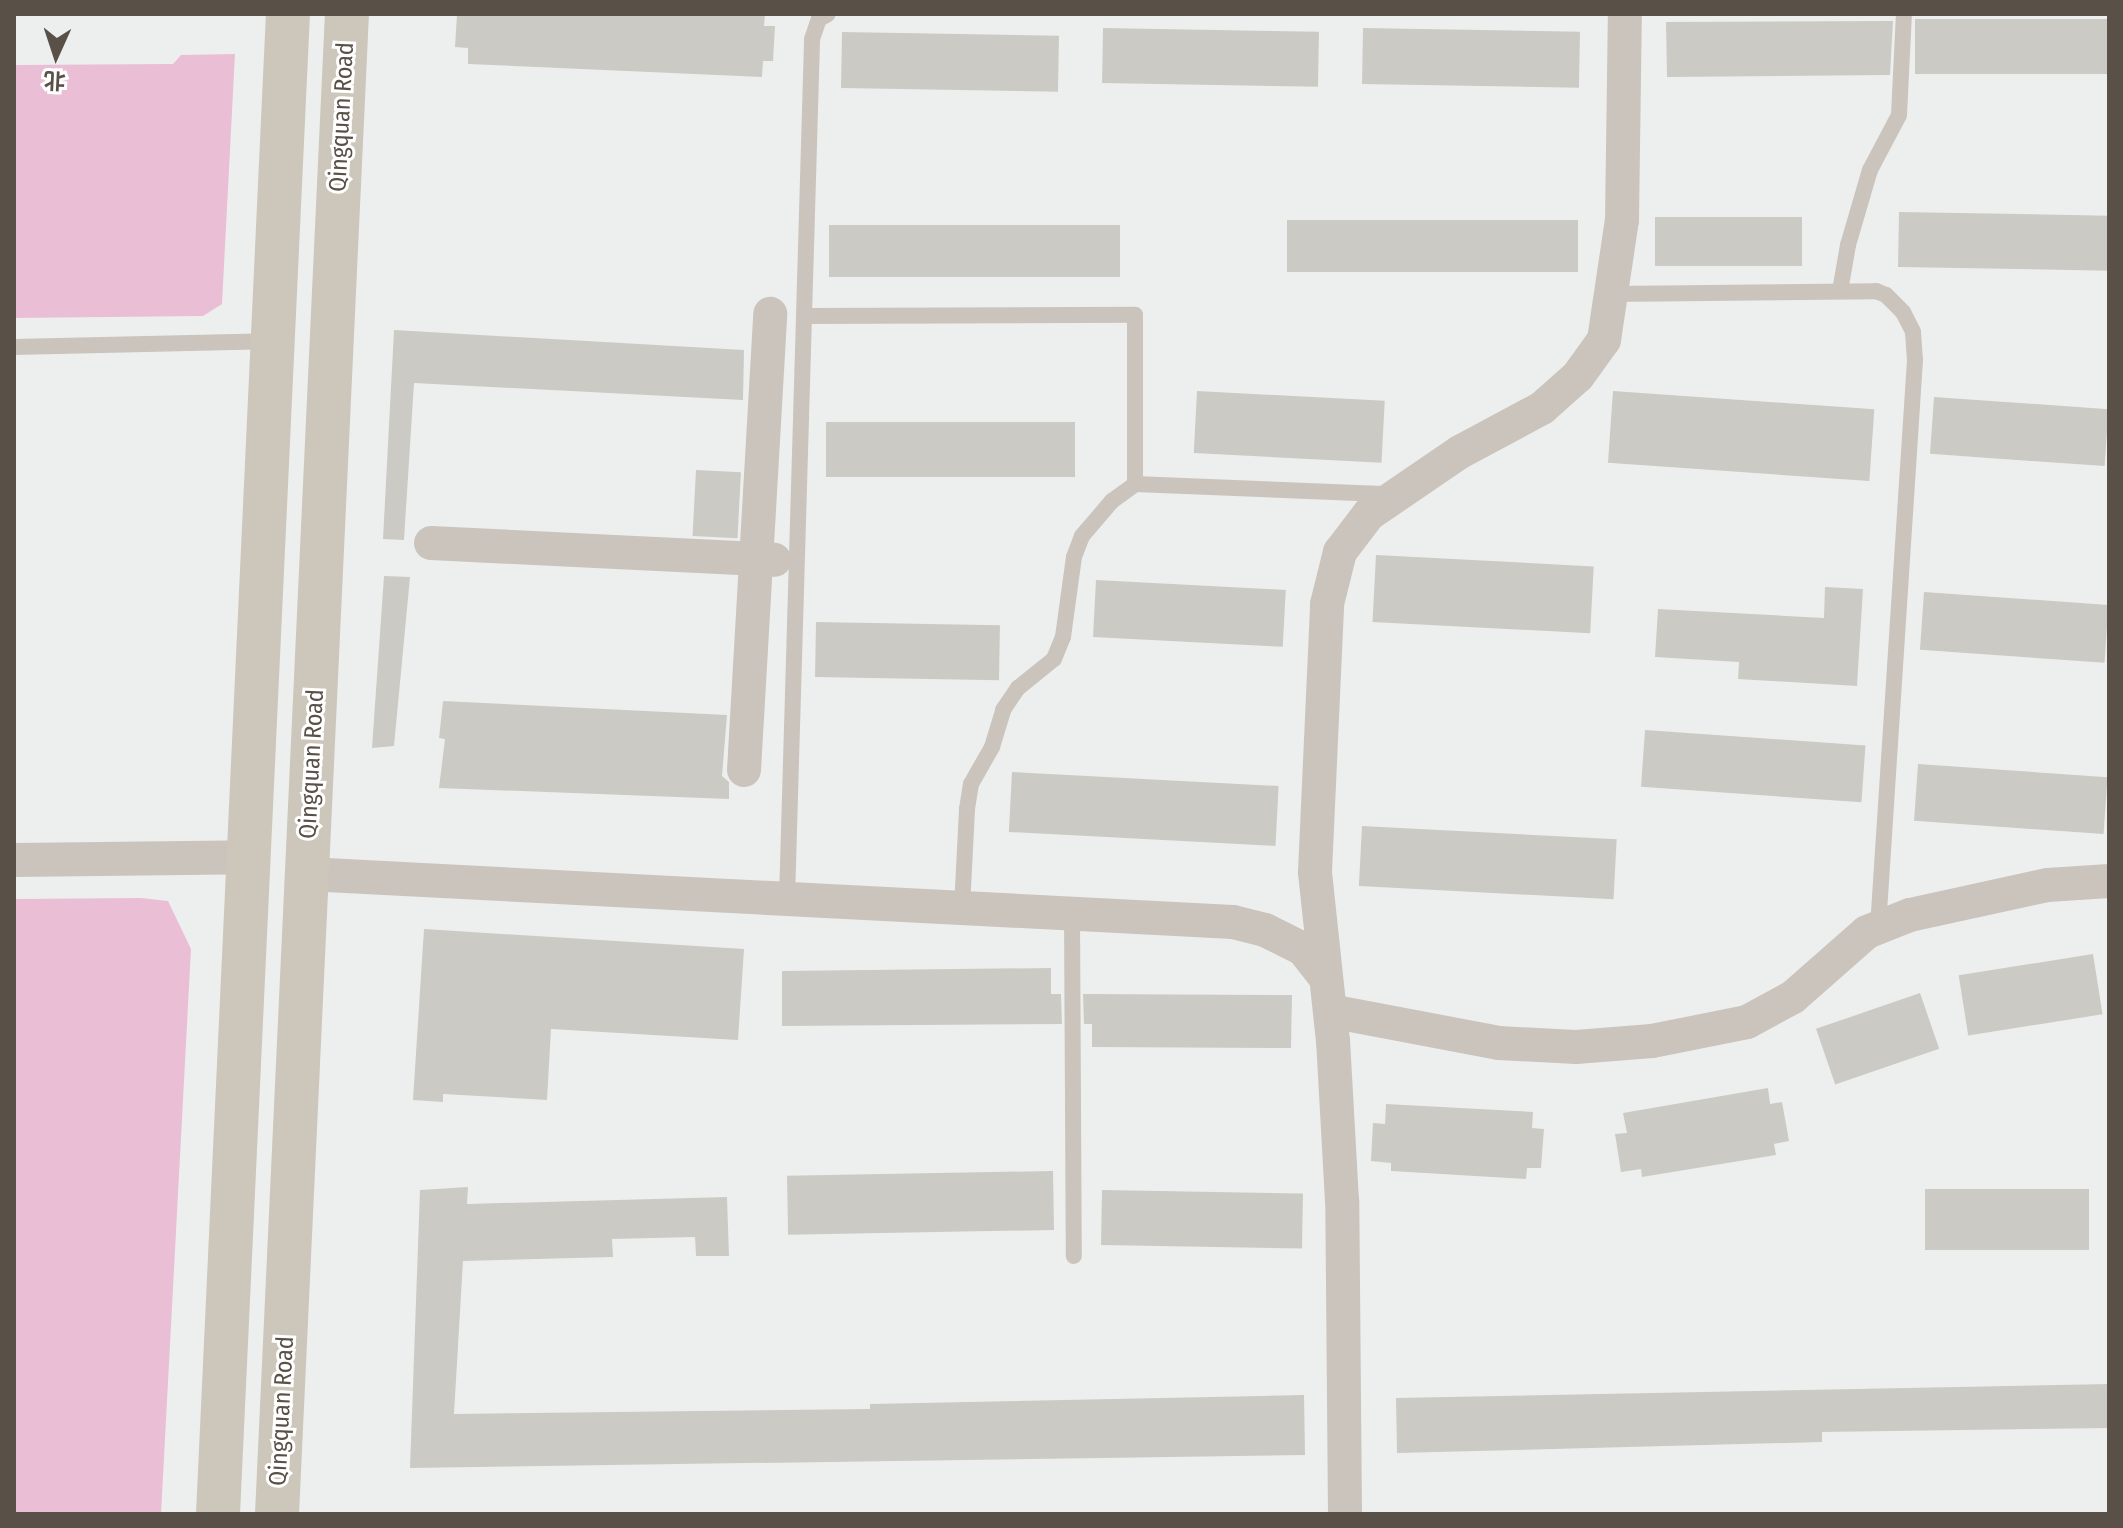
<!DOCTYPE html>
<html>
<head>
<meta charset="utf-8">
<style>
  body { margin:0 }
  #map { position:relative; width:2123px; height:1528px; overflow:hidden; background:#edefef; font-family:"Fira Sans Condensed","Noto Sans SC",sans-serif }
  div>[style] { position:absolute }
  .green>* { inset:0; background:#eabed5 }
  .building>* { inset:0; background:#cccac4; transform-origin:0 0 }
  .lane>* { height:16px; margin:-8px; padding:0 8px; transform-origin:8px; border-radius:8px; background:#cbc4bc }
  .street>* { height:34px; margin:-17px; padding:0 17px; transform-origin:17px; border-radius:17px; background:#cbc4bc }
  .secondary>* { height:44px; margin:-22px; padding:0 22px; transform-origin:22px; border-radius:22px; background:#cdc6ba }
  span { translate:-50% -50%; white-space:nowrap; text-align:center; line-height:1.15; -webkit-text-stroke:6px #fff; paint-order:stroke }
  .street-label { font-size:24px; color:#595147 }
  .frame { position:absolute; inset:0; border:16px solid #595147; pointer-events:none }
  .north { position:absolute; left:16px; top:16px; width:80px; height:80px; -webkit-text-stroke:6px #fff; paint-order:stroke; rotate:183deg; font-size:22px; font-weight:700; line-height:32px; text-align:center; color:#595147 }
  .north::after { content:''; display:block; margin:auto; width:28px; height:36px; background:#595147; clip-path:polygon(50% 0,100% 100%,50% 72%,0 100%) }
</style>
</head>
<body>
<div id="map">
  <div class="green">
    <div style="clip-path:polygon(235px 54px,222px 304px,203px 316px,14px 318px,14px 65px,173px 64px,181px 55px)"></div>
    <div style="clip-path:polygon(141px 898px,168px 901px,191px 949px,161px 1514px,14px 1514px,14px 899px)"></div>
  </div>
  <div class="building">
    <div style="clip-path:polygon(457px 14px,765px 14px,764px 26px,775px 26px,773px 61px,763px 61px,762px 77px,468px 64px,468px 48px,455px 47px)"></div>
    <div style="left:2109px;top:19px;width:55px;height:194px;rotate:90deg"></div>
    <div style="clip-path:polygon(1886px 21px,1893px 21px,1890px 75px,1667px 77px,1666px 22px)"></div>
    <div style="left:1103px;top:28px;width:216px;height:55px;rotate:1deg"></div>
    <div style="left:1363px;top:28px;width:217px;height:56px;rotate:1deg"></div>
    <div style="left:842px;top:32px;width:217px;height:56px;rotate:1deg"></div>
    <div style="left:1899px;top:212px;width:210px;height:55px;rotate:1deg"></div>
    <div style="left:1655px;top:217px;width:147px;height:49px"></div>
    <div style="left:1287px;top:220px;width:291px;height:52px"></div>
    <div style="left:829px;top:225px;width:291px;height:52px"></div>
    <div style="clip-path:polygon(394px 330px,744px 350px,743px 400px,414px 383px,404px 540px,383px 539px)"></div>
    <div style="left:1197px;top:391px;width:188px;height:62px;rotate:3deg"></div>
    <div style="left:1613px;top:391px;width:262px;height:72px;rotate:4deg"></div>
    <div style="left:1934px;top:397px;width:175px;height:57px;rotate:4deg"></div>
    <div style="left:1075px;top:422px;width:55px;height:249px;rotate:90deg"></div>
    <div style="left:696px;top:470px;width:45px;height:66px;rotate:3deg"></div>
    <div style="left:1376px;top:555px;width:218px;height:67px;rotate:3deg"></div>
    <div style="clip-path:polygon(384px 576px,410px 577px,394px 746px,372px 748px)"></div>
    <div style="left:1096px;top:580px;width:190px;height:57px;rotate:3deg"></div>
    <div style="clip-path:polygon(1825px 587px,1863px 589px,1857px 686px,1738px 679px,1739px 662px,1655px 657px,1658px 609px,1824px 618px)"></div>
    <div style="left:1924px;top:592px;width:185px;height:58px;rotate:4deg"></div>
    <div style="left:816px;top:622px;width:184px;height:55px;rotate:1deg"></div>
    <div style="clip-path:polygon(443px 701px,727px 715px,722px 776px,729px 782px,729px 799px,439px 788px,445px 739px,439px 738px)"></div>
    <div style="left:1645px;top:730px;width:221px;height:57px;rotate:4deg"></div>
    <div style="left:1918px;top:764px;width:190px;height:57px;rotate:4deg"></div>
    <div style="left:1012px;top:772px;width:267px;height:60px;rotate:3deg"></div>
    <div style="left:1362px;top:826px;width:255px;height:60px;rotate:3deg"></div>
    <div style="clip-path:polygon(424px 929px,744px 949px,738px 1040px,551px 1029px,547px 1100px,443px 1094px,443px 1102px,413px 1100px)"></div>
    <div style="left:2093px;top:954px;width:61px;height:136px;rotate:81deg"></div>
    <div style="clip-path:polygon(1051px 968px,1051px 994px,1061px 994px,1062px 1024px,782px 1026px,782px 971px)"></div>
    <div style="left:1920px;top:993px;width:59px;height:110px;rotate:71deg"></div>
    <div style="clip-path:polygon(1083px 994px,1292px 995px,1291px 1048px,1092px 1047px,1092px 1024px,1084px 1024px)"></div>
    <div style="clip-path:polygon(1768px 1088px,1770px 1104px,1782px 1102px,1789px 1141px,1774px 1144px,1776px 1155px,1642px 1177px,1641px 1169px,1621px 1172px,1615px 1134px,1627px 1133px,1623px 1113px)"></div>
    <div style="clip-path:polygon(1386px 1104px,1533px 1112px,1532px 1128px,1544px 1129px,1541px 1168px,1527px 1168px,1526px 1179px,1391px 1171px,1391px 1163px,1371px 1161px,1373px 1123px,1385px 1124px)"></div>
    <div style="left:1053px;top:1171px;width:59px;height:266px;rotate:89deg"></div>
    <div style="clip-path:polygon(468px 1187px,467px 1204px,727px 1197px,729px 1256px,696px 1256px,695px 1237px,612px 1239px,613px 1257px,463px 1261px,454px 1414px,870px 1409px,870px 1404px,1304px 1395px,1305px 1455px,410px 1468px,420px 1190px)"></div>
    <div style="left:2089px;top:1189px;width:61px;height:164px;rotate:90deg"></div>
    <div style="left:1102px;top:1190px;width:201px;height:55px;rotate:1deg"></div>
    <div style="clip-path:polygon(2109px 1384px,2109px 1428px,1822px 1432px,1822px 1442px,1397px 1453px,1396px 1398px)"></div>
  </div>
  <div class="lane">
    <div style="left:1840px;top:291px;width:47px;rotate:-80.1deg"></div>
    <div style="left:1848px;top:245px;width:78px;rotate:-73.7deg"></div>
    <div style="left:1870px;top:170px;width:62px;rotate:-62.2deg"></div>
    <div style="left:1899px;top:115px;width:101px;rotate:-87.2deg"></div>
    <div style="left:1611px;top:294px;width:265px;rotate:-0.6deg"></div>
    <div style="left:1876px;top:291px;width:11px;rotate:22deg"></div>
    <div style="left:1886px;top:295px;width:24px;rotate:45deg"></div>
    <div style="left:1903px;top:312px;width:22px;rotate:63deg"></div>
    <div style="left:1913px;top:332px;width:28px;rotate:86deg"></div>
    <div style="left:1915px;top:360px;width:569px;rotate:93.73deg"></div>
    <div style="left:804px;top:316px;width:331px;rotate:-0.2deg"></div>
    <div style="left:1135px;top:315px;width:169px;rotate:90deg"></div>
    <div style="left:14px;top:347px;width:257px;rotate:-1.3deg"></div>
    <div style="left:787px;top:899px;width:860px;rotate:-88.33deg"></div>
    <div style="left:812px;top:39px;width:21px;rotate:-71deg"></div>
    <div style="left:819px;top:19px;width:10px;rotate:-29deg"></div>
    <div style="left:962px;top:908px;width:99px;rotate:-87.1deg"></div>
    <div style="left:967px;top:809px;width:25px;rotate:-81deg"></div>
    <div style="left:971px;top:784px;width:43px;rotate:-60.4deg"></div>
    <div style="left:992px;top:747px;width:39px;rotate:-73deg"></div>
    <div style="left:1003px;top:710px;width:27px;rotate:-56deg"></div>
    <div style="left:1018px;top:688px;width:46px;rotate:-38.9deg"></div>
    <div style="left:1054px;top:659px;width:24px;rotate:-68deg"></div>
    <div style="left:1063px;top:637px;width:81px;rotate:-82.2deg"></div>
    <div style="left:1074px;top:557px;width:22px;rotate:-69deg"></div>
    <div style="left:1082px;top:536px;width:46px;rotate:-49.4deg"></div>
    <div style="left:1112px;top:501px;width:29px;rotate:-36deg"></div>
    <div style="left:1135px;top:484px;width:254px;rotate:2.3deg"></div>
    <div style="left:1072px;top:914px;width:342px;rotate:89.7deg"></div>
  </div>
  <div class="street">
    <div style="left:431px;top:543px;width:344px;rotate:2.8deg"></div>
    <div style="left:744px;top:770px;width:457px;rotate:-86.7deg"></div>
    <div style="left:14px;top:860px;width:235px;rotate:-0.7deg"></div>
    <div style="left:307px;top:874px;width:927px;rotate:2.97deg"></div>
    <div style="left:1233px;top:922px;width:33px;rotate:14deg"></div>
    <div style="left:1265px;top:930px;width:42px;rotate:26.6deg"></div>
    <div style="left:1303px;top:949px;width:37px;rotate:52deg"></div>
    <div style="left:1330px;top:1011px;width:172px;rotate:10.7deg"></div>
    <div style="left:1499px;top:1043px;width:77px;rotate:3deg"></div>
    <div style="left:1576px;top:1047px;width:76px;rotate:-4.5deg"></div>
    <div style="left:1652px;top:1041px;width:97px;rotate:-11.3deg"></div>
    <div style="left:1747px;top:1022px;width:52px;rotate:-28.5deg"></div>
    <div style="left:1793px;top:997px;width:98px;rotate:-41.3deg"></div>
    <div style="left:1867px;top:932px;width:46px;rotate:-21.6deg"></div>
    <div style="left:1910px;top:915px;width:141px;rotate:-12.3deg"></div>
    <div style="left:2048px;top:885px;width:61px;rotate:-3.8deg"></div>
    <div style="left:1345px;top:1514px;width:313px;rotate:-90.5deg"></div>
    <div style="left:1342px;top:1201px;width:160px;rotate:-93.2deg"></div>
    <div style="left:1333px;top:1041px;width:170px;rotate:-96.1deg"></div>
    <div style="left:1315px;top:872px;width:268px;rotate:-87.4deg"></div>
    <div style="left:1327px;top:604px;width:54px;rotate:-76deg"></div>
    <div style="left:1340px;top:552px;width:48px;rotate:-52.7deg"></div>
    <div style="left:1369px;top:514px;width:110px;rotate:-34.3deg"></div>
    <div style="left:1460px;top:452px;width:93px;rotate:-28.2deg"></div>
    <div style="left:1542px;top:408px;width:48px;rotate:-41.6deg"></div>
    <div style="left:1578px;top:376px;width:44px;rotate:-54.2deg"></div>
    <div style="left:1604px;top:340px;width:121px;rotate:-81.5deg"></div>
    <div style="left:1622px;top:220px;width:206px;rotate:-89.2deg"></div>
  </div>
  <div class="secondary">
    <div style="left:218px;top:1514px;width:1502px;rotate:-87.33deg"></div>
    <div style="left:277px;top:1514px;width:1502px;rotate:-87.33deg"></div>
  </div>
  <div class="street-label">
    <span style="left:342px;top:117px;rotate:-87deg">Qingquan Road</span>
    <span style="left:312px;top:764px;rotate:-87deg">Qingquan Road</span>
    <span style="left:282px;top:1411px;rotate:-87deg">Qingquan Road</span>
  </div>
  <div class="frame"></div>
  <div class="north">北</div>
</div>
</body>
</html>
